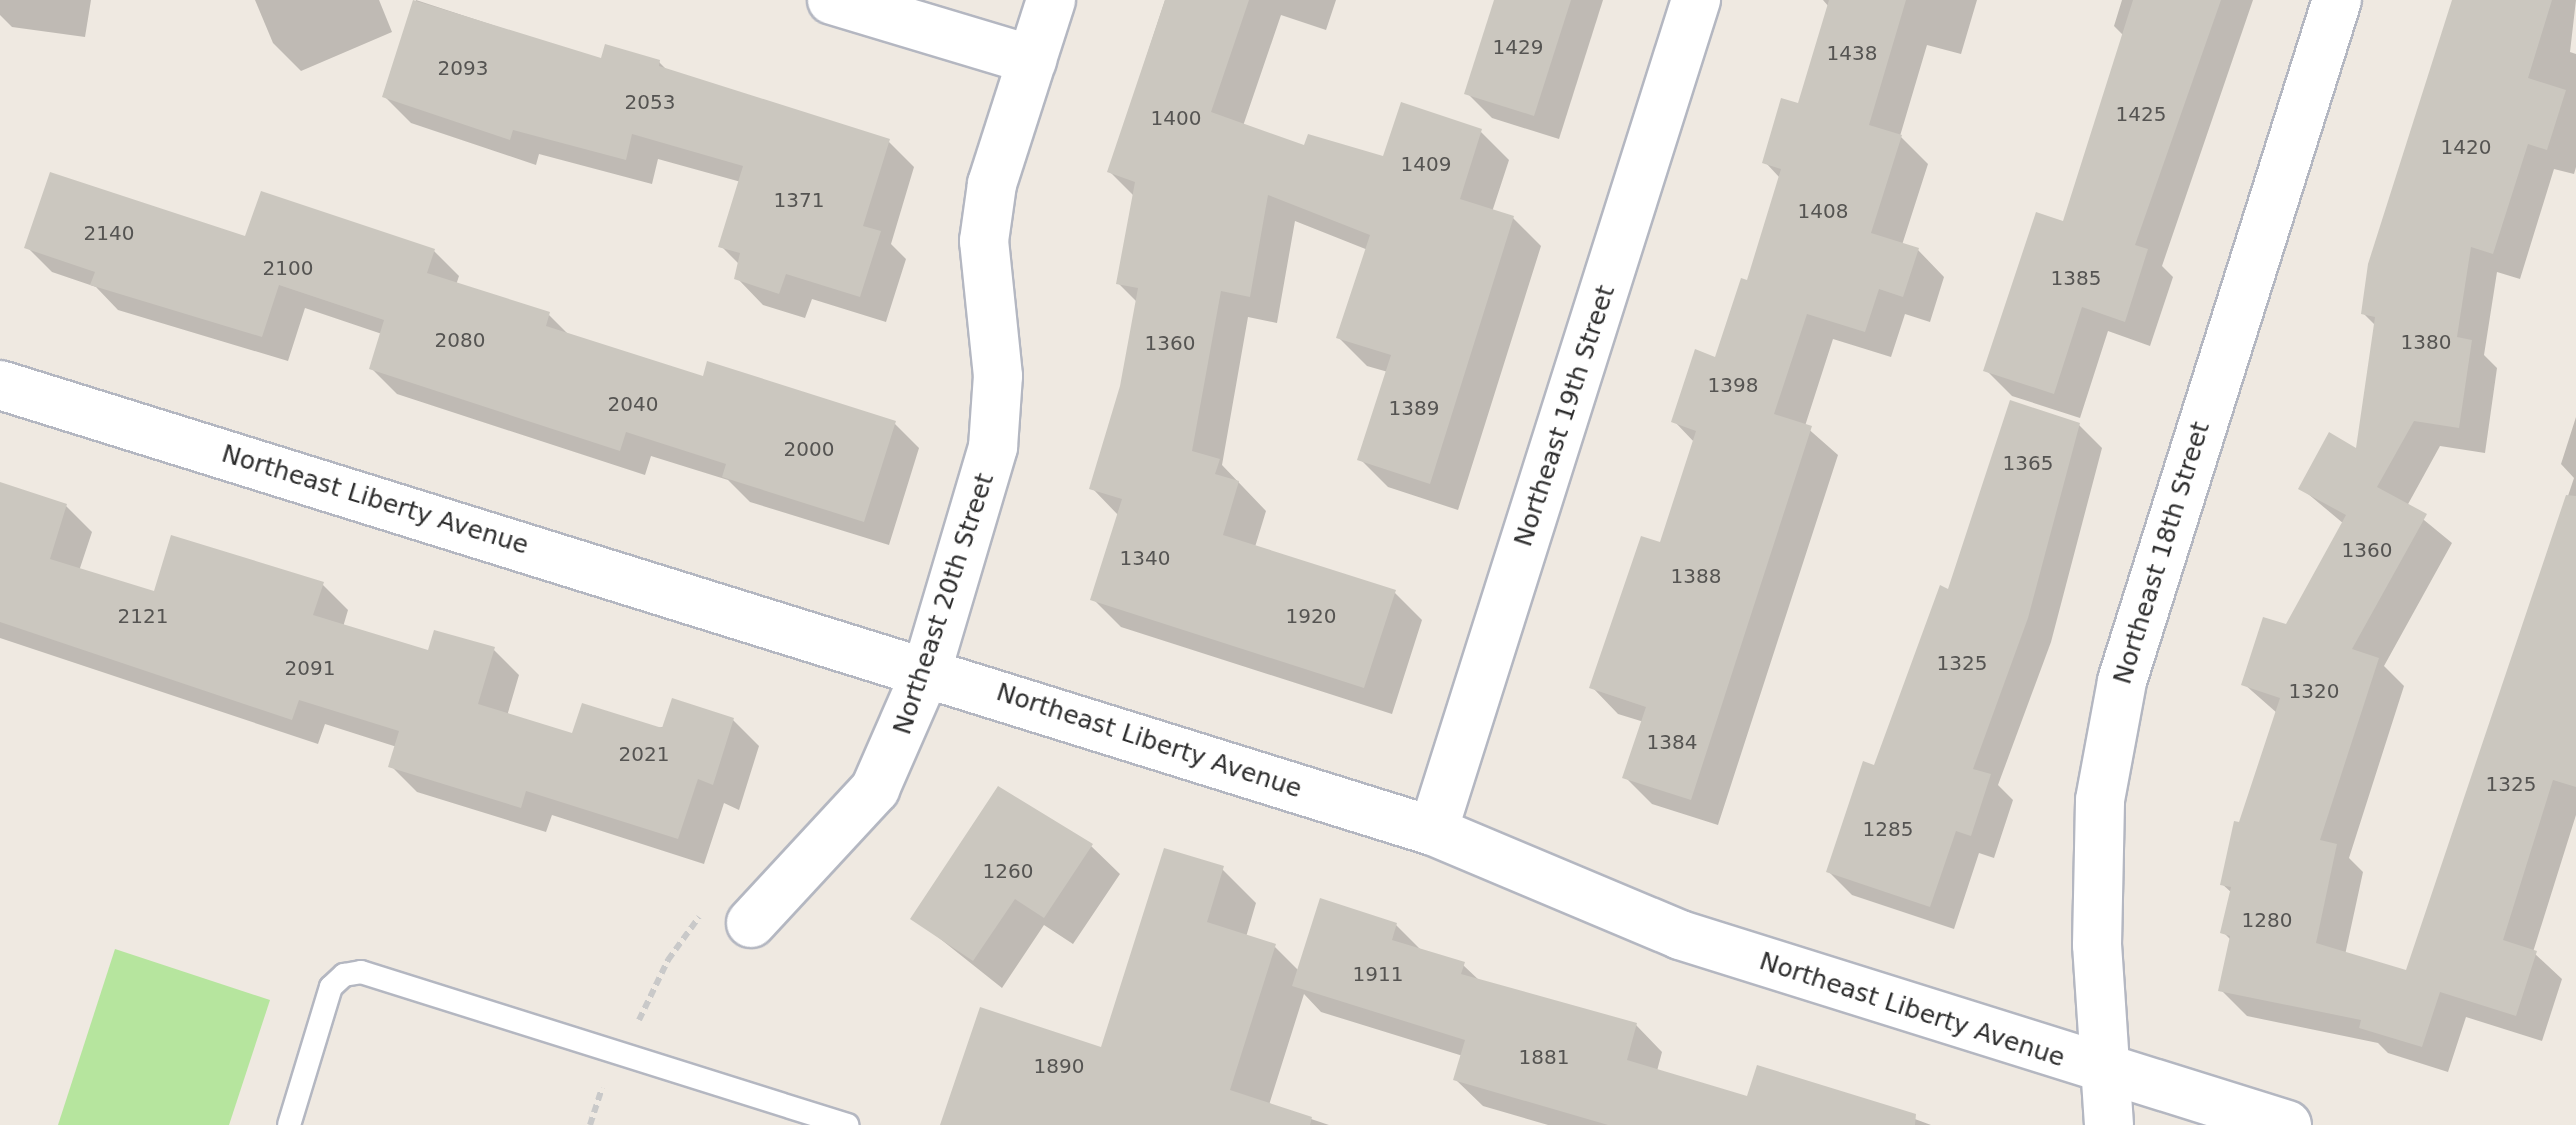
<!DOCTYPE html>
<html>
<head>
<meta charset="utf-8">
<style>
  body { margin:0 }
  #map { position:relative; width:2576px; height:1125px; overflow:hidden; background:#efe9e1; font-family:"DejaVu Sans",sans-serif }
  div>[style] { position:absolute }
  .green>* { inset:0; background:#b6e59e }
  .shadow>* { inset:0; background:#0003 }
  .building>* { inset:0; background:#cbc7bf }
  .path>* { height:6px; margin-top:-3px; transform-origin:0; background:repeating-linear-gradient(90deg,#c9c9c9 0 8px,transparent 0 13px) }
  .roads { filter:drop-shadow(2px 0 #b4b7c1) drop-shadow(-2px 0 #b4b7c1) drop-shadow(0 2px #b4b7c1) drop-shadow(0 -2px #b4b7c1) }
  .service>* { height:22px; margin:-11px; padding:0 11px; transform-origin:11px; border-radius:11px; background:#fff }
  .minor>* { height:48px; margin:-24px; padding:0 24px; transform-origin:24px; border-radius:24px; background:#fff }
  span { translate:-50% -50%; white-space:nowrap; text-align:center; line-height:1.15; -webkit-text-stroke:9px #fff; paint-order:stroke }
  .number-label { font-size:20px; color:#555452 }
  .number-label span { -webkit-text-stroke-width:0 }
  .street-label { font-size:25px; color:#2e2e2e }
</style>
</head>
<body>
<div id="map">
  <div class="green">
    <div style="clip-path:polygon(115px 949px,270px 1000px,229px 1125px,58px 1125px)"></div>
  </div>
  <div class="shadow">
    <div style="clip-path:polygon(0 0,91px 0,85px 37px,12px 27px,0 15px)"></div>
    <div style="clip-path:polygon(255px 0,379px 0,392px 32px,301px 71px,273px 43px)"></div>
    <div style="clip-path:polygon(416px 0,603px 61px,659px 62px,669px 72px,888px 141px,914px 167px,891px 244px,906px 259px,886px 322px,812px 299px,805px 318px,763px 305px,737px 278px,740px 265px,721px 246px,741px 182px,658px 159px,652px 184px,539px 154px,536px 165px,411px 123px,385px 97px)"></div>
    <div style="clip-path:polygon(1165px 0,1336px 0,1326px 30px,1281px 15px,1243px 126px,1306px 148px,1384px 159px,1481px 132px,1509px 160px,1492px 212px,1513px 218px,1541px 246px,1458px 510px,1388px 487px,1360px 459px,1388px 372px,1367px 366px,1339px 338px,1368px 250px,1295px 221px,1277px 323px,1248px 317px,1222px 465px,1266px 511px,1255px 547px,1394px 592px,1422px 620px,1392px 714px,1121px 627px,1093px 599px,1119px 516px,1092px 488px,1123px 387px,1138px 303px,1118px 283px,1135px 197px,1109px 171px)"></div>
    <div style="clip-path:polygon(1497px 0,1603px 0,1559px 139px,1492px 118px,1467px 93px)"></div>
    <div style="clip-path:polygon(1823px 0,1977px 0,1961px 54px,1927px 45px,1900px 136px,1928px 164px,1902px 245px,1918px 250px,1944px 277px,1930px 322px,1905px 314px,1891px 357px,1833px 339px,1805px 426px,1838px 455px,1718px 825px,1652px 804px,1625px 777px,1644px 722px,1618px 714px,1592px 687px,1662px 545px,1695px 443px,1674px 421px,1717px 360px,1748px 283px,1781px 179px,1765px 162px,1799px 106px,1829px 7px)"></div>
    <div style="clip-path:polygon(2122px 0,2253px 0,2162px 266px,2173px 277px,2150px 346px,2108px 331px,2080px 418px,2012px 396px,1986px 370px,2065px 224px,2124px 36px,2114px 26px)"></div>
    <div style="clip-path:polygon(2454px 0,2576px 0,2570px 52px,2576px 54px,2576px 167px,2574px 174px,2554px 169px,2520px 279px,2497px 272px,2484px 355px,2497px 368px,2485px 453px,2440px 446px,2407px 506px,2452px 543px,2384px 666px,2404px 686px,2349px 858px,2363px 872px,2345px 955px,2408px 974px,2574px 478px,2561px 464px,2576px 417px,2576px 815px,2533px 952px,2562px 979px,2542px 1041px,2466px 1017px,2448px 1072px,2388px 1053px,2378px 1043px,2247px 1016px,2221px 990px,2232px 941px,2223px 932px,2232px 893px,2222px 884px,2277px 713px,2244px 684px,2288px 627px,2344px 524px,2301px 488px,2358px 452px,2376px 326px,2363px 313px)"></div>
    <div style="clip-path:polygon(247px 239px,434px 251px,459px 276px,456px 285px,549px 315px,571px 337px,704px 379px,894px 423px,919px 448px,889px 545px,750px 502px,728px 480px,651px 456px,645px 475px,397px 394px,372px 369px,382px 334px,305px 308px,288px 361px,118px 310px,96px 287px,52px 272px,27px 247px)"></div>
    <div style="clip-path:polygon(2079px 425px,2102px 448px,2051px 642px,1998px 785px,2013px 800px,1994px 858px,1979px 853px,1954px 929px,1852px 895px,1829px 872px,1950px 592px)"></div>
    <div style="clip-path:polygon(0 490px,66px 506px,92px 532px,79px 571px,155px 595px,322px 584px,348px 610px,343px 627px,429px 653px,493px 649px,519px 675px,507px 716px,574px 736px,733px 720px,759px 746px,739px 810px,724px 803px,704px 864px,552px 815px,546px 832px,417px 792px,391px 766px,397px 747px,325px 724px,318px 744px,0 638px)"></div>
    <div style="clip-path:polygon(1091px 846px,1120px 874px,1073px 944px,1044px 925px,1002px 988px,914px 918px)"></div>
    <div style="clip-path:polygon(1222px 869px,1256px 903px,1246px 937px,1274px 946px,1299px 971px,1396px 925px,1423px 952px,1463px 965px,1481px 982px,1636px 1025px,1662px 1052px,1657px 1071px,1748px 1099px,1861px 1099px,1931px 1125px,1548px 1125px,1483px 1106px,1456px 1080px,1463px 1056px,1321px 1012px,1304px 994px,1269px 1105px,1329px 1125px,943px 1125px,1103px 1050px)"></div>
  </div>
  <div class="building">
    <div style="clip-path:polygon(413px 0,601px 58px,605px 44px,660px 60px,659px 66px,890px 139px,863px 226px,881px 231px,860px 297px,786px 274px,779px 294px,734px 279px,740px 253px,718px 247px,743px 166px,632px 134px,626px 160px,513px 130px,510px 140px,382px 97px)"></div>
    <div style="clip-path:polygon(1165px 0,1249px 0,1211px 112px,1304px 145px,1308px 134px,1383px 156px,1401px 102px,1482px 129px,1460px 199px,1514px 216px,1430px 484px,1357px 460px,1391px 355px,1336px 338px,1370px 235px,1268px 195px,1250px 297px,1221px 291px,1192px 451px,1220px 459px,1215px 474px,1239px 481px,1223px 535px,1396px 590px,1364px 688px,1090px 600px,1122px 499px,1089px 489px,1120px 386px,1138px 288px,1116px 284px,1135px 182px,1107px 172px)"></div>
    <div style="clip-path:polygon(1494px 0,1571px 0,1534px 116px,1464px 94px)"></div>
    <div style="clip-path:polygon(1829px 0,1906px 0,1869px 125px,1902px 135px,1871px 233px,1919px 248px,1903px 297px,1879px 289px,1865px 332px,1807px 314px,1774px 414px,1812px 426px,1691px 800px,1622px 778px,1646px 707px,1589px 688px,1641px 536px,1660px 542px,1696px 431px,1671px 422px,1695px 349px,1715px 357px,1741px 278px,1747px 280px,1781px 169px,1762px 163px,1781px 98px,1798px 103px)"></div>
    <div style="clip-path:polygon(2133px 0,2221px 0,2135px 245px,2148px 249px,2125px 322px,2082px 307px,2054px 394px,1983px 371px,2036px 212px,2063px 221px)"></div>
    <div style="clip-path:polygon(2452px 0,2552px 0,2528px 78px,2566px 90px,2547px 150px,2528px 144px,2493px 254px,2471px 247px,2457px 337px,2472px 340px,2459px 428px,2414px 421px,2377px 487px,2427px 514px,2352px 649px,2379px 658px,2320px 840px,2337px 844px,2316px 943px,2406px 970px,2566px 495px,2576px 496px,2576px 787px,2553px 780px,2503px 940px,2537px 951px,2516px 1016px,2440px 992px,2422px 1047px,2359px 1028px,2361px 1020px,2218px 991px,2230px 936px,2220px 933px,2231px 887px,2220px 885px,2234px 821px,2239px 822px,2280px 698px,2241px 685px,2263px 617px,2286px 624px,2346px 515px,2298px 489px,2329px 432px,2356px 448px,2375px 317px,2361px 314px,2368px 264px)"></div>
    <div style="clip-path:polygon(50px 172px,245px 236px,261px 191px,435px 249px,427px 273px,550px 312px,546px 326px,703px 376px,707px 361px,896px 421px,864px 522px,722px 477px,726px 464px,626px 432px,620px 451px,369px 369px,384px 320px,279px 285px,262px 337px,90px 285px,95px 272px,24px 248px)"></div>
    <div style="clip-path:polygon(2010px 400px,2080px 423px,2028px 618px,1973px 769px,1991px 774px,1971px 836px,1956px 831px,1930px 907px,1826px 872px,1863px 761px,1874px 765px,1940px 585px,1948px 589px)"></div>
    <div style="clip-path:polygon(0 482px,67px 504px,50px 559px,154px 591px,171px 535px,324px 582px,313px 615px,428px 650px,434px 630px,495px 647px,478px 704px,572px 733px,582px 703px,662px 728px,672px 698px,734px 718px,713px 785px,698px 779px,678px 839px,526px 791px,521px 808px,388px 767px,399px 731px,299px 700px,292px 720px,0 622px)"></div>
    <div style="clip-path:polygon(998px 786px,1093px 844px,1044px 918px,1015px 899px,973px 961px,910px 919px)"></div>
    <div style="clip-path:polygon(1164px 848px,1224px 866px,1207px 922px,1276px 944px,1230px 1090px,1312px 1117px,1310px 1125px,940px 1125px,980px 1007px,1101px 1047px)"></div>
    <div style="clip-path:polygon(1320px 898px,1397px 923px,1392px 940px,1465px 962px,1461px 974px,1637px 1023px,1627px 1060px,1747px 1096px,1757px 1065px,1916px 1114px,1915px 1125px,1608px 1125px,1453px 1080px,1465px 1040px,1292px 986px)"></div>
  </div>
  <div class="path">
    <div style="left:639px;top:1020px;width:67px;rotate:-64.2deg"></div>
    <div style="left:668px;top:960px;width:53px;rotate:-54.2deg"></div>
    <div style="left:590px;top:1125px;width:39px;rotate:-72deg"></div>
  </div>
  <div class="roads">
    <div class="service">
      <div style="left:289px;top:1125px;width:144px;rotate:-73.1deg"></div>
      <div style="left:331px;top:987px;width:18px;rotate:-43deg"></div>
      <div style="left:344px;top:975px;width:17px;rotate:-10deg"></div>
      <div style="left:361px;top:972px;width:510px;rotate:17.47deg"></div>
    </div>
    <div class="minor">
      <div style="left:832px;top:0;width:209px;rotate:16.7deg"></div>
      <div style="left:0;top:385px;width:1501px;rotate:17.29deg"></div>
      <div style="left:1433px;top:831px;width:268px;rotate:22.8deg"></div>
      <div style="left:1680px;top:935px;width:636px;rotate:17.38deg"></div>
      <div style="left:1433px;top:831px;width:872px;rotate:-72.44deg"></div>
      <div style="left:751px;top:923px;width:183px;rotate:-47.2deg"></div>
      <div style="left:875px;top:789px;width:130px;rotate:-66.4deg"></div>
      <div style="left:927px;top:670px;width:233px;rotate:-73.5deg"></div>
      <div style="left:993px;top:447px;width:71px;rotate:-86deg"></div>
      <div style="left:998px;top:376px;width:136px;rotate:-95.9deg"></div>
      <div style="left:984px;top:241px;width:58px;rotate:-82deg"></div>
      <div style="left:992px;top:184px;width:193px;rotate:-72.2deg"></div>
      <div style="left:2109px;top:1125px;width:180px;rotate:-93.8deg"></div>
      <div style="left:2097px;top:945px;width:145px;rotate:-88.8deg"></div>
      <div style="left:2100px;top:800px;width:121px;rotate:-79.5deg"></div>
      <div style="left:2122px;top:681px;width:714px;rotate:-72.48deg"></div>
    </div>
  </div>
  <div class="number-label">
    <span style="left:1518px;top:47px">1429</span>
    <span style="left:1852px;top:53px">1438</span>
    <span style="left:463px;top:68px">2093</span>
    <span style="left:650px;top:102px">2053</span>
    <span style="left:2141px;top:114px">1425</span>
    <span style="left:1176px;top:118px">1400</span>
    <span style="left:2466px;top:147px">1420</span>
    <span style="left:1426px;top:164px">1409</span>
    <span style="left:799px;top:200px">1371</span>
    <span style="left:1823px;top:211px">1408</span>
    <span style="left:109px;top:233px">2140</span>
    <span style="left:288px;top:268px">2100</span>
    <span style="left:2076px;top:278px">1385</span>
    <span style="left:460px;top:340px">2080</span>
    <span style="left:2426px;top:342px">1380</span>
    <span style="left:1170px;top:343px">1360</span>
    <span style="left:1733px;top:385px">1398</span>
    <span style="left:633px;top:404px">2040</span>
    <span style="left:1414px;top:408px">1389</span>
    <span style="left:809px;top:449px">2000</span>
    <span style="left:2028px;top:463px">1365</span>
    <span style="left:2367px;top:550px">1360</span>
    <span style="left:1145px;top:558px">1340</span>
    <span style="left:1696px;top:576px">1388</span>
    <span style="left:143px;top:616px">2121</span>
    <span style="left:1311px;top:616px">1920</span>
    <span style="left:1962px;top:663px">1325</span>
    <span style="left:310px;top:668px">2091</span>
    <span style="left:2314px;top:691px">1320</span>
    <span style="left:1672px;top:742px">1384</span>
    <span style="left:644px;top:754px">2021</span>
    <span style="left:2511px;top:784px">1325</span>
    <span style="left:1888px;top:829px">1285</span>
    <span style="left:1008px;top:871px">1260</span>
    <span style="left:2267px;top:920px">1280</span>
    <span style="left:1378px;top:974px">1911</span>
    <span style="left:1544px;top:1057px">1881</span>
    <span style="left:1059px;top:1066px">1890</span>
  </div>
  <div class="street-label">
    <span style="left:1565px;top:416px;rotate:-72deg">Northeast 19th Street</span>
    <span style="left:375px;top:500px;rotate:17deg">Northeast Liberty Avenue</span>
    <span style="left:2162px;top:553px;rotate:-73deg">Northeast 18th Street</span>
    <span style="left:944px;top:604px;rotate:-72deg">Northeast 20th Street</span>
    <span style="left:1149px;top:741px;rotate:18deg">Northeast Liberty Avenue</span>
    <span style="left:1912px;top:1010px;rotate:18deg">Northeast Liberty Avenue</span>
  </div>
</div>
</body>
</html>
